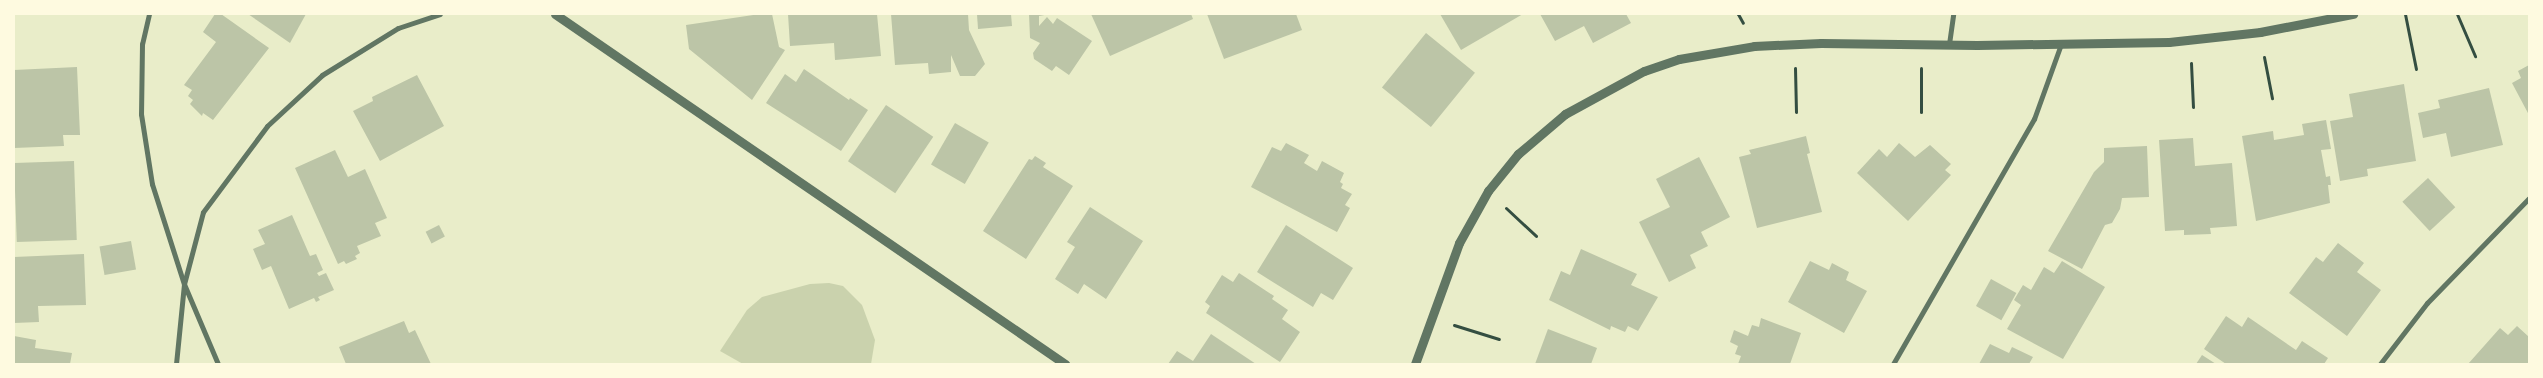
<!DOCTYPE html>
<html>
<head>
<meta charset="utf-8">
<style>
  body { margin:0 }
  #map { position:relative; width:2543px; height:378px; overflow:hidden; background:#e9edc9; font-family:"Golos Text",sans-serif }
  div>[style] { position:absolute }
  .green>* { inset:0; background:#cad2ad }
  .building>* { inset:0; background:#bcc5a7; transform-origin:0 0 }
  .path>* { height:3px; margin:-1.5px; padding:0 1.5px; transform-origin:1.5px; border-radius:1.5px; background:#344e41 }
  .minor>* { height:5px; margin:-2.5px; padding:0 2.5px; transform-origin:2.5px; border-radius:2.5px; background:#617663 }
  .tertiary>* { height:9px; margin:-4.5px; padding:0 4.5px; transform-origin:4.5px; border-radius:4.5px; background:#617663 }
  span { translate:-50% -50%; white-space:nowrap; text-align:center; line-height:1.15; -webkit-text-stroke:5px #fefae0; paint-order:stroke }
  .frame { position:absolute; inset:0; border:15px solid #fefae0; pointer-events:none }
</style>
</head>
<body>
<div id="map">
  <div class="green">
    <div style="clip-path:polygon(829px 283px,843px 286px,862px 305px,875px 340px,871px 364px,743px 364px,720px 351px,747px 310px,762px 297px,810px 284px)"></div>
  </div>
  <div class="building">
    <div style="clip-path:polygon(215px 14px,221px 14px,269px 48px,213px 120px,203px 113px,202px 116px,190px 104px,193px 100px,188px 96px,192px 90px,184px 85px,216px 42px,203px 32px)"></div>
    <div style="clip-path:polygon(248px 14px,306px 14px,290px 43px)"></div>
    <div style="clip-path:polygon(760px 14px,772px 14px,779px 47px,785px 50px,752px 100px,689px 49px,686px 25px)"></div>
    <div style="clip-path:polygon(788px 14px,877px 14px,881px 56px,835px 60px,834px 43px,790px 46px)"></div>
    <div style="clip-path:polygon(891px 14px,968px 14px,969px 30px,985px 64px,975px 76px,960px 76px,951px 55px,951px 72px,929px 74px,928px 63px,895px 65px)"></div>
    <div style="clip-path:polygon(977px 14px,1011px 14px,1012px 26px,978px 29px)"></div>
    <div style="clip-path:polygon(1029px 14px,1050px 14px,1039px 16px,1039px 26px,1047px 17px,1053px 24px,1057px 18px,1092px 41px,1069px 75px,1056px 66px,1052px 71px,1034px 59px,1033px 53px,1040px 43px,1030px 38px)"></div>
    <div style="clip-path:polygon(1091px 14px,1191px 14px,1193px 19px,1110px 56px)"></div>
    <div style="clip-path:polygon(1207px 14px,1296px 14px,1302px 30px,1224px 59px)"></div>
    <div style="clip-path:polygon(1440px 14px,1523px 14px,1461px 50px)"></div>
    <div style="clip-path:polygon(1540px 14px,1626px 14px,1631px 23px,1593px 43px,1584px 26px,1555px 41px)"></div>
    <div style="left:1426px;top:33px;width:63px;height:70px;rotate:39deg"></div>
    <div style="clip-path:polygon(2529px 65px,2529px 115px,2512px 83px,2521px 78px,2518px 71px)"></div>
    <div style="clip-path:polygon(77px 67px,80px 135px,63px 135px,64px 146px,14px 148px,14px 70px)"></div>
    <div style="clip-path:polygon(804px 69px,849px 100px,850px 98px,868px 110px,841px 151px,766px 103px,785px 74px,796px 82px)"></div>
    <div style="clip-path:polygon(417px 75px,444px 126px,380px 161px,353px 111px,373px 101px,372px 97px)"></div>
    <div style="clip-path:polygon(2404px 84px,2416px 161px,2367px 169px,2368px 176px,2340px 181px,2330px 121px,2353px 117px,2349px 94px)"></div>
    <div style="clip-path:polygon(2489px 88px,2503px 145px,2451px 157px,2446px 133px,2423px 138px,2418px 113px,2440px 108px,2438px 100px)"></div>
    <div style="left:886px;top:105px;width:57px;height:68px;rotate:34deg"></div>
    <div style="clip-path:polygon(2326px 120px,2331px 149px,2321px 150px,2326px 177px,2330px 176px,2331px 185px,2328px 185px,2330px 203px,2256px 221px,2242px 136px,2273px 131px,2274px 140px,2304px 135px,2302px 124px)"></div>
    <div style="left:955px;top:123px;width:39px;height:48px;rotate:30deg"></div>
    <div style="clip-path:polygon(1806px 136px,1810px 153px,1807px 154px,1822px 212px,1757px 228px,1739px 157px,1751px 154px,1749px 150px)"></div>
    <div style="clip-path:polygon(2193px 138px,2195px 166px,2232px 163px,2237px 226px,2210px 228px,2211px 234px,2184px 235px,2184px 230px,2165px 231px,2159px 140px)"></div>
    <div style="clip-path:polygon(1286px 143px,1309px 155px,1304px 163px,1317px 171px,1322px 161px,1344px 173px,1340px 182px,1343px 184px,1341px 188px,1352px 194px,1345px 205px,1350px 208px,1337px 232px,1251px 187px,1272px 147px,1281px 151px)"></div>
    <div style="clip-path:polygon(1899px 143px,1915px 157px,1930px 145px,1951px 164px,1945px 170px,1951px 175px,1908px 221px,1857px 173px,1879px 149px,1887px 157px)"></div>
    <div style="clip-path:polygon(2147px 146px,2149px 197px,2122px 198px,2120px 209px,2112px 223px,2105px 225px,2082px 269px,2048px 251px,2094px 172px,2104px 162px,2104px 148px)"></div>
    <div style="clip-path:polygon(335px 150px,348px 177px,365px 169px,387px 218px,375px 223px,381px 236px,357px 246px,360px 253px,355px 256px,357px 259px,346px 264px,344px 261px,338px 264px,295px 168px)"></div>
    <div style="clip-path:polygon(1035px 156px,1046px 163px,1043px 167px,1073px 186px,1026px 259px,983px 231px,1029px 159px,1032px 160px)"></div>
    <div style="clip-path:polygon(1699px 157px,1730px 217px,1701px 232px,1708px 246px,1690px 255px,1696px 268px,1669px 282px,1639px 222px,1670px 207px,1656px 179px)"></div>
    <div style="left:74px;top:161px;width:79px;height:60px;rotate:88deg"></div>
    <div style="left:2428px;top:178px;width:40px;height:35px;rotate:47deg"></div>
    <div style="clip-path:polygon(1090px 207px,1143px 241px,1106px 299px,1084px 284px,1078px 294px,1055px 279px,1075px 247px,1067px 242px)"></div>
    <div style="clip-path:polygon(292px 215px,310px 256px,316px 254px,323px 270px,317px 273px,319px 276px,326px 273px,334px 290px,318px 297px,320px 300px,316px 302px,314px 298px,289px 309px,271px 266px,262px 270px,253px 249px,265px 244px,258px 230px)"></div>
    <div style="left:439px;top:225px;width:13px;height:15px;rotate:63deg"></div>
    <div style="clip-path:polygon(1286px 225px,1353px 268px,1333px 300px,1321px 293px,1313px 307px,1257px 272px)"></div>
    <div style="left:131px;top:241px;width:29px;height:32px;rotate:80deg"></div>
    <div style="clip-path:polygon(2338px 243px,2364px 263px,2357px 272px,2381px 290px,2347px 336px,2289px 293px,2316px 257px,2323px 262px)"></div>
    <div style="clip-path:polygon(1581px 249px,1637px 274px,1631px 285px,1658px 297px,1638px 331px,1628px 326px,1625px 332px,1611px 326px,1610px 330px,1549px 300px,1561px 271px,1570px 275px)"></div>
    <div style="clip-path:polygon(84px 254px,86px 305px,38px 306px,39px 322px,14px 323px,14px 257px)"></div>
    <div style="clip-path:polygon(1810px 261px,1829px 270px,1832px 263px,1849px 272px,1846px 280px,1867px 291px,1844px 333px,1788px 302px)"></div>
    <div style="clip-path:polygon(2062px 261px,2105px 287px,2063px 359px,2007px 329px,2021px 305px,2014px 300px,2023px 285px,2031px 290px,2044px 267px,2054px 273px)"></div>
    <div style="clip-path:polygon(1239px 273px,1274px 296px,1272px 299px,1288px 310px,1282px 319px,1300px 332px,1280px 362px,1206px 313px,1210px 306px,1205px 302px,1222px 275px,1233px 282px)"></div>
    <div style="left:1991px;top:279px;width:29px;height:31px;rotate:29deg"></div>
    <div style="clip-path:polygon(2226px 316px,2242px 327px,2248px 317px,2296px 350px,2302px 341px,2328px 358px,2324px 364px,2226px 364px,2204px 349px)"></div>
    <div style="clip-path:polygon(1761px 318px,1801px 333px,1790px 364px,1738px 364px,1741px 356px,1735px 354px,1738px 346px,1730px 342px,1734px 330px,1748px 336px,1752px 325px,1759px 327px)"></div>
    <div style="clip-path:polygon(404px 321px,409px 333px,415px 330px,431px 364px,346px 364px,339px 347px)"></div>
    <div style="clip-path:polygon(2517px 326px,2529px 337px,2529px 364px,2468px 364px,2500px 328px,2508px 335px)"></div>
    <div style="clip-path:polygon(1548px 329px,1597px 348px,1591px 364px,1535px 364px)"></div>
    <div style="clip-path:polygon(1211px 334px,1256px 364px,1168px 364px,1177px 351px,1193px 361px)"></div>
    <div style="clip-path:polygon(14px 336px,36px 340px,35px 348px,72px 353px,70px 364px,14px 364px)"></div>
    <div style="clip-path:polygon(1990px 344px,2009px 353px,2012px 347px,2033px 357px,2029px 364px,1979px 364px)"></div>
    <div style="clip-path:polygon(2202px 355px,2216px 364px,2196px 364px)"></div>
  </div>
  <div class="path">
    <div style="left:1738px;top:14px;width:10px;rotate:61deg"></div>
    <div style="left:2405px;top:14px;width:56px;rotate:78.7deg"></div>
    <div style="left:2457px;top:14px;width:46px;rotate:66.8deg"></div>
    <div style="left:2264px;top:57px;width:42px;rotate:79deg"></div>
    <div style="left:2191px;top:63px;width:44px;rotate:87.4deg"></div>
    <div style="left:1795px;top:68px;width:44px;rotate:88.7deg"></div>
    <div style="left:1921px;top:68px;width:44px;rotate:90deg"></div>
    <div style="left:1506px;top:208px;width:41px;rotate:43deg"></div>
    <div style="left:1454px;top:325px;width:47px;rotate:17.3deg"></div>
  </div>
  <div class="minor">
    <div style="left:149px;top:14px;width:31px;rotate:103deg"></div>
    <div style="left:142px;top:44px;width:70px;rotate:90.8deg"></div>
    <div style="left:141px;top:114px;width:71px;rotate:81.1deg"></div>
    <div style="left:152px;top:184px;width:105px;rotate:72.3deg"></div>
    <div style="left:184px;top:284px;width:87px;rotate:67deg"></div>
    <div style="left:1949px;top:44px;width:30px;rotate:-82deg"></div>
    <div style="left:176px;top:364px;width:80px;rotate:-84.3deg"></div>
    <div style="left:184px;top:284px;width:74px;rotate:-75.2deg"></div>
    <div style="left:203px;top:212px;width:107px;rotate:-53.3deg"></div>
    <div style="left:267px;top:126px;width:75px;rotate:-42.8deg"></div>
    <div style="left:322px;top:75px;width:89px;rotate:-31.7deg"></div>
    <div style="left:398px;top:28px;width:44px;rotate:-18.4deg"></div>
    <div style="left:1893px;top:364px;width:283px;rotate:-60.1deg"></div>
    <div style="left:2034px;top:119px;width:80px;rotate:-70.2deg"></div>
    <div style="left:2380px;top:364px;width:77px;rotate:-52.4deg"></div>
    <div style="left:2427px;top:303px;width:146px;rotate:-45.8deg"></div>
  </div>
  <div class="tertiary">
    <div style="left:555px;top:14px;width:619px;rotate:34.46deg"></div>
    <div style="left:1415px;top:364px;width:129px;rotate:-70deg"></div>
    <div style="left:1459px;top:243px;width:60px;rotate:-60.9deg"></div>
    <div style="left:1488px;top:191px;width:48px;rotate:-51deg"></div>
    <div style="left:1518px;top:154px;width:62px;rotate:-40.4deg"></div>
    <div style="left:1565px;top:114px;width:90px;rotate:-28.6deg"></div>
    <div style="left:1644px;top:71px;width:37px;rotate:-19deg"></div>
    <div style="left:1679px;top:59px;width:76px;rotate:-9.8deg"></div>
    <div style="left:1754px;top:46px;width:67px;rotate:-2.6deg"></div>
    <div style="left:1821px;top:43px;width:156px;rotate:0.7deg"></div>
    <div style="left:1977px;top:45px;width:192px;rotate:-0.9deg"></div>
    <div style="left:2169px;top:42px;width:92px;rotate:-6.3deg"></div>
    <div style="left:2260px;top:32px;width:95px;rotate:-11deg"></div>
  </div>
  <div class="frame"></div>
</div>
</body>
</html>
